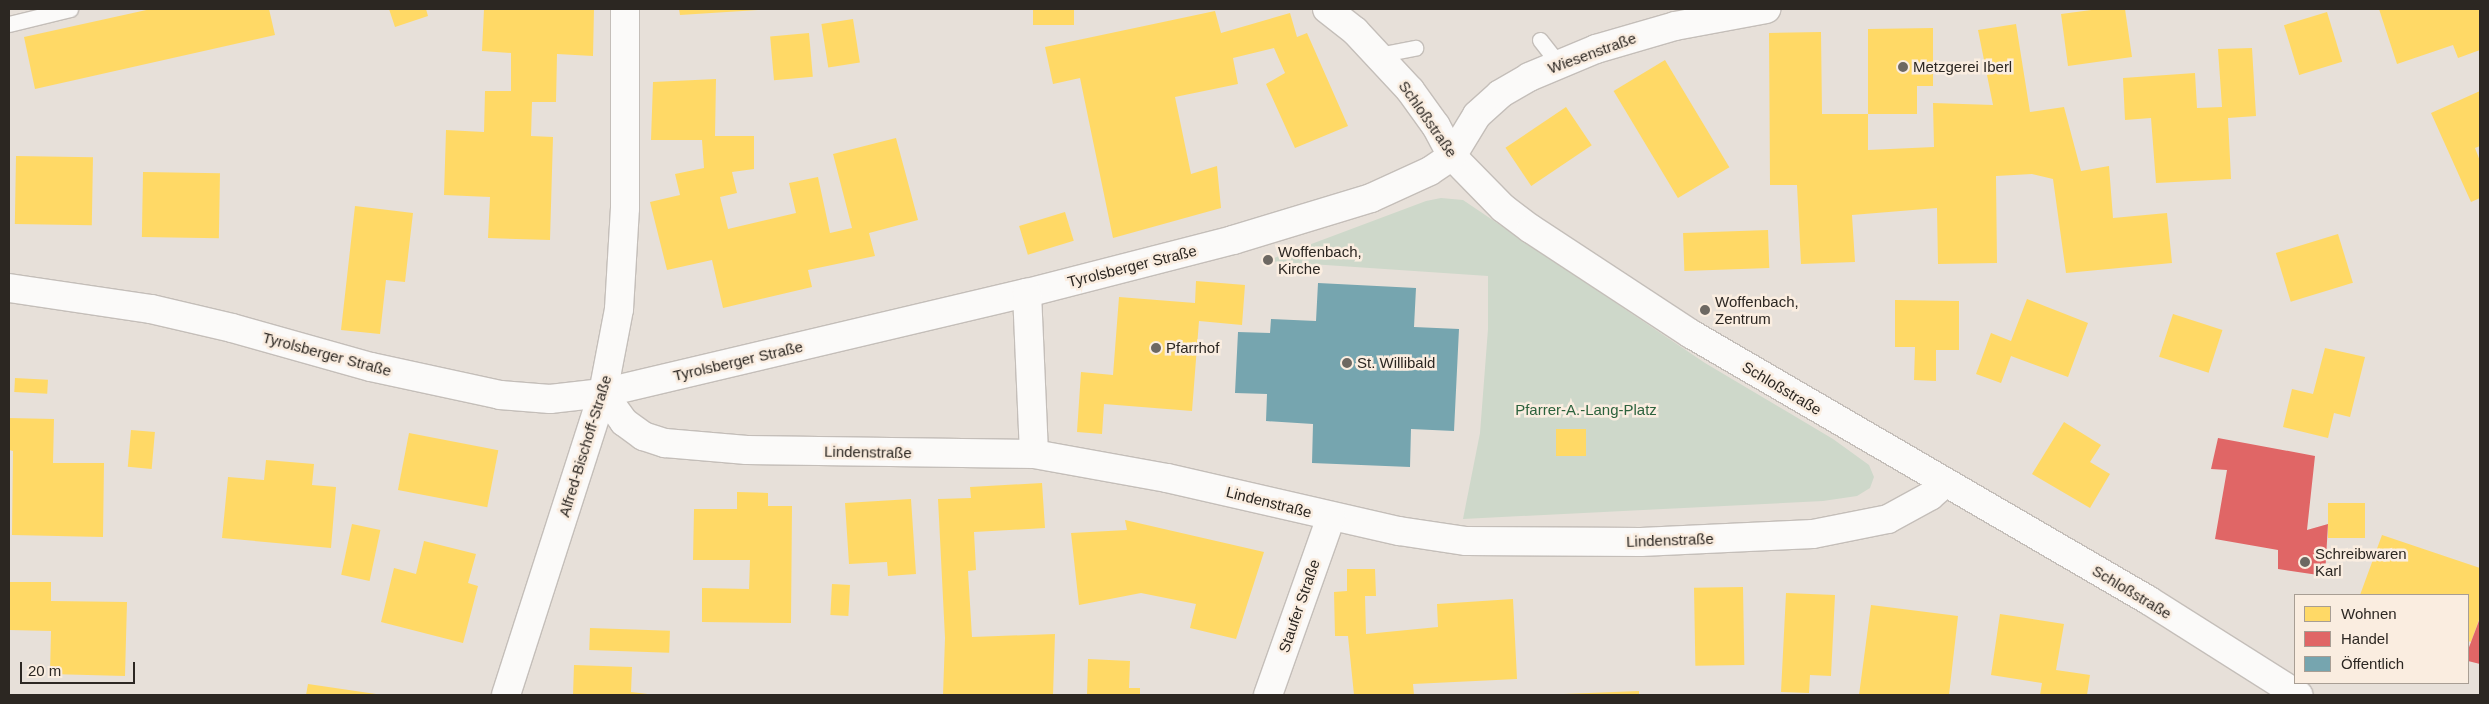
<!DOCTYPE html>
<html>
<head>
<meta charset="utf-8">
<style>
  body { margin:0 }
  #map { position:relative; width:2489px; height:704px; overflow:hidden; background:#e7e0d9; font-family:Helvetica,sans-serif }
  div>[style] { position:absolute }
  .green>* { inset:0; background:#ced8ca }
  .homes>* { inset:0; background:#ffd966; transform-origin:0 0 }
  .shops>* { inset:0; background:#e06666 }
  .public>* { inset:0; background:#76a5af }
  .roads { filter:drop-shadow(1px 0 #c4beb9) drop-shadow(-1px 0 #c4beb9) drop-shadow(0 1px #c4beb9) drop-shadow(0 -1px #c4beb9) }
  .service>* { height:15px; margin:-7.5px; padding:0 7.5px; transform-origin:7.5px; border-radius:7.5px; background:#fbfaf9 }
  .minor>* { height:28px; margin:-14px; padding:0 14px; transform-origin:14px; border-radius:14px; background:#fbfaf9 }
  .dots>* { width:14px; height:14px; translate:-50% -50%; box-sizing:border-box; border:2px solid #faede0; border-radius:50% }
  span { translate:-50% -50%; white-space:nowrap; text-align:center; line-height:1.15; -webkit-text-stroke:5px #faede0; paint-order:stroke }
  .street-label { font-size:15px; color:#2c2722 }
  .poi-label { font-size:15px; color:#2c2722 }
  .left { translate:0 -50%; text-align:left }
  .park-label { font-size:15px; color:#2c623d }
  .frame { position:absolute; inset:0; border:10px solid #2c2722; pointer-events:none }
  .legend { position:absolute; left:2294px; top:594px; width:175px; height:90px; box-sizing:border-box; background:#faede0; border:1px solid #a89e94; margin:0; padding:6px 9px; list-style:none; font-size:15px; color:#2c2722 }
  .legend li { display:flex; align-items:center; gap:10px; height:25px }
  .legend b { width:25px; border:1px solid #a89e94 }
  .scale { position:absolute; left:20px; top:662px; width:115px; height:22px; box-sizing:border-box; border:2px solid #2c2722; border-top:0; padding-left:6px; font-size:15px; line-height:18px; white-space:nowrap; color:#2c2722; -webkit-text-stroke:4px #faede0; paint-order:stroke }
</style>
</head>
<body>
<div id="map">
  <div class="green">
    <div style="clip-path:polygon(1441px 198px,1463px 200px,1705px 363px,1833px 439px,1869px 465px,1874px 477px,1870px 488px,1857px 496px,1823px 501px,1463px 519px,1480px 433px,1488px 329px,1488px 276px,1266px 261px,1426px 201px)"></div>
  </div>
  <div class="homes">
    <div style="clip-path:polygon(151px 9px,269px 9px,275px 35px,35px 89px,24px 37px)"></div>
    <div style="clip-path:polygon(389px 9px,426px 9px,428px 16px,395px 27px)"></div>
    <div style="clip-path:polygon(484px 9px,594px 9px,593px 56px,557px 54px,556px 102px,532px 102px,531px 136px,553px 137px,550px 240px,488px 238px,490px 197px,444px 195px,446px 130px,484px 132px,485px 91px,511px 91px,511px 53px,482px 51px)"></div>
    <div style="clip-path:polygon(679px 9px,758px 9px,758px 10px,680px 15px)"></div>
    <div style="left:1033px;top:9px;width:41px;height:16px"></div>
    <div style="clip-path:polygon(2099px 9px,2125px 9px,2132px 57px,2068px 66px,2061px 14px)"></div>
    <div style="clip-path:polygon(2379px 9px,2480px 9px,2480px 50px,2458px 58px,2453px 45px,2397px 64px)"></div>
    <div style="clip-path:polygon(1215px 11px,1221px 33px,1290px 13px,1297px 37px,1307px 33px,1348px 126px,1295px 148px,1266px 84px,1285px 73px,1274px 48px,1233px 58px,1238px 84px,1175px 97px,1191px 174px,1217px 166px,1221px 208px,1113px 238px,1080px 78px,1053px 84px,1045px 47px)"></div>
    <div style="left:2327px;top:12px;width:52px;height:45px;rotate:73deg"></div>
    <div style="left:853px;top:19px;width:44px;height:32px;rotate:81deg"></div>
    <div style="clip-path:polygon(2016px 24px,2030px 112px,2064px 107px,2081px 171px,2109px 166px,2113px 218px,2167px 213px,2172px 263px,2066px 273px,2053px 179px,2032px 174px,1996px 176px,1997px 263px,1938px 264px,1937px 208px,1852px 215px,1855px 262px,1801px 264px,1797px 185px,1770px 185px,1769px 33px,1821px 32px,1822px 114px,1868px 114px,1868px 150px,1934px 147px,1933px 103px,1993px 105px,1978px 30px)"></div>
    <div style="clip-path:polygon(1933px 28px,1933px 86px,1917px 86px,1917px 114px,1868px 114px,1868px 29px)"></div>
    <div style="left:809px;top:33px;width:44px;height:39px;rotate:85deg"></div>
    <div style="clip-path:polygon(2252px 48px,2256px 116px,2228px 118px,2231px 179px,2156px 183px,2151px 118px,2125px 120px,2123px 78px,2195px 73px,2197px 108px,2222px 107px,2218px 49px)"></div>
    <div style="left:1665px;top:60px;width:125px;height:60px;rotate:59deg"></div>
    <div style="clip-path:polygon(716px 79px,715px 136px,754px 136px,754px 169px,732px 172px,737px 193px,720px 197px,728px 229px,796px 213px,789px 183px,818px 177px,830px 233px,852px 228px,833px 154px,896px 138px,918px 220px,869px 233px,875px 256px,808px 270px,812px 287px,723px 308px,712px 260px,667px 270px,650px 202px,680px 195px,675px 174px,704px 168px,702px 140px,651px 140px,653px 82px)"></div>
    <div style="clip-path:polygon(2480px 91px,2480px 146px,2475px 148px,2480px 161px,2480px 198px,2471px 202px,2431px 113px)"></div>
    <div style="left:1566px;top:107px;width:46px;height:73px;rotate:56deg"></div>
    <div style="left:16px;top:156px;width:77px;height:68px;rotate:1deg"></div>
    <div style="left:143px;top:172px;width:77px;height:65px;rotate:1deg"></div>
    <div style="clip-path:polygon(355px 206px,413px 213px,405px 282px,386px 280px,380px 334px,341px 330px)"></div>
    <div style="left:1065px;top:212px;width:30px;height:48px;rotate:73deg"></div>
    <div style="left:1768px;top:230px;width:38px;height:85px;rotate:88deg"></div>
    <div style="left:2338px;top:234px;width:51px;height:65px;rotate:73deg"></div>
    <div style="clip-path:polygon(1196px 281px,1245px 285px,1242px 325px,1199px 321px,1192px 411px,1104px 404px,1102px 434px,1077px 432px,1081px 372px,1113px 375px,1119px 297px,1195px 303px)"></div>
    <div style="clip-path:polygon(2027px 299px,2088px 323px,2068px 377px,2011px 356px,2001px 383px,1976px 374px,1991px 333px,2011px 341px)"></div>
    <div style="clip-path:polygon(1895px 300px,1959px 301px,1959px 350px,1936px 350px,1936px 381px,1914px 380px,1915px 347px,1895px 347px)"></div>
    <div style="left:2173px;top:314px;width:52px;height:45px;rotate:18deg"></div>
    <div style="clip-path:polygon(2325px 348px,2365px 357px,2350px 417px,2334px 413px,2328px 438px,2283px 427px,2292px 389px,2313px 394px)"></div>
    <div style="left:15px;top:378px;width:33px;height:14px;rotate:3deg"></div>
    <div style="clip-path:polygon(9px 418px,54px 419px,53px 463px,104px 463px,103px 537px,12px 535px,13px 451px,9px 450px)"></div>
    <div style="clip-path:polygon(2064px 422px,2101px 445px,2090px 462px,2110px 474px,2090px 508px,2032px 474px)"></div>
    <div style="left:1556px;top:429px;width:30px;height:27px"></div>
    <div style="left:131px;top:430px;width:24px;height:37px;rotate:5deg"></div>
    <div style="left:409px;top:433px;width:91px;height:58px;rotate:11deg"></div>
    <div style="clip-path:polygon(266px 460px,314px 464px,312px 485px,336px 487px,331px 548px,222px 538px,228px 477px,264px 480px)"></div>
    <div style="clip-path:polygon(1042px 483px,1045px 528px,974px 532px,976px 570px,968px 571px,972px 637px,1055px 634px,1053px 695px,943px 695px,945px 638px,938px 499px,971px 498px,970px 487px)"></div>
    <div style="clip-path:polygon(737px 492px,768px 493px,768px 506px,792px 506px,791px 623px,702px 622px,702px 588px,749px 589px,750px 560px,693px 560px,694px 509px,737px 509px)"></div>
    <div style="clip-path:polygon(911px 499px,916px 574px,888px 576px,887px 562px,849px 564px,845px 503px)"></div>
    <div style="left:2328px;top:503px;width:37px;height:35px"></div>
    <div style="clip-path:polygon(1125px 520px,1264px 552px,1236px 639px,1190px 628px,1196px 604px,1141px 593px,1079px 605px,1071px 533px,1127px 530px)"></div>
    <div style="left:352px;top:524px;width:29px;height:52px;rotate:12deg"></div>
    <div style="clip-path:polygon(2382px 535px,2480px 568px,2480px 617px,2471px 642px,2468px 641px,2468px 595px,2360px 595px)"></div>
    <div style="clip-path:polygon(424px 541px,476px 554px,468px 583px,478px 586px,463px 643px,381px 622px,394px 568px,416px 574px)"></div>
    <div style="clip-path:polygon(1347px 569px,1375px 569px,1376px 596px,1365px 596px,1366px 634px,1438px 627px,1437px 604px,1513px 599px,1517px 679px,1413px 684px,1414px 695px,1354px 695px,1348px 636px,1335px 636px,1334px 592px,1347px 591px)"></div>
    <div style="clip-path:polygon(10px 582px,51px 582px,51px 601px,127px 602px,125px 676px,50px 674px,51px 631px,9px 630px)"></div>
    <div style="left:832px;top:584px;width:18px;height:31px;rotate:3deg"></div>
    <div style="left:1743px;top:587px;width:78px;height:49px;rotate:89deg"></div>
    <div style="clip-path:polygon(1786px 593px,1835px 595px,1831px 676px,1810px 675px,1809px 693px,1781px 692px)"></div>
    <div style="clip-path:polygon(1871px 605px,1958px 616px,1949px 695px,1859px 695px)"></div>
    <div style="clip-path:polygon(2000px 614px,2064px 624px,2056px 670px,2090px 675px,2087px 695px,2040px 695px,2042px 683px,1991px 675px)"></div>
    <div style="left:590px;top:628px;width:80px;height:22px;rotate:2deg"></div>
    <div style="clip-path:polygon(1088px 659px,1130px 661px,1129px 688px,1140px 688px,1140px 695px,1087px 695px)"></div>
    <div style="clip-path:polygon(574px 665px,632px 667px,631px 692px,656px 695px,573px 695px)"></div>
    <div style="clip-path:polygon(308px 684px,376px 694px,376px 695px,306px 695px)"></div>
    <div style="clip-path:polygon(1639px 691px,1639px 695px,1564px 695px,1564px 694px)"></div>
  </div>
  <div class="shops">
    <div style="clip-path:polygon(2218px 438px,2315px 456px,2307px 530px,2328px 524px,2325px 576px,2278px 569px,2278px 550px,2215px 539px,2227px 470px,2211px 469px)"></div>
    <div style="clip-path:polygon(2480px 618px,2480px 664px,2468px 661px,2468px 650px)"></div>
  </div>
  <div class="public">
    <div style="clip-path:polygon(1318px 283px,1416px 288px,1414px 327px,1459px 329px,1454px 431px,1411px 429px,1410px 467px,1312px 463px,1313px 424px,1266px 421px,1267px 394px,1235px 393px,1238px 332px,1270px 333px,1271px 319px,1316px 321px)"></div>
  </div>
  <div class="roads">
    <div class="service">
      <div style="left:9px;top:24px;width:63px;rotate:-13.8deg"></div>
      <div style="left:1540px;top:40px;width:31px;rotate:52deg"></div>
      <div style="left:1378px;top:55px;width:38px;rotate:-11deg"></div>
    </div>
    <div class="minor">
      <div style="left:1327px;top:9px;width:36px;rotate:38deg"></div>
      <div style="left:1355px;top:31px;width:81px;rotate:47deg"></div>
      <div style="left:1410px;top:90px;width:44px;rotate:54.2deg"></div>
      <div style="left:1436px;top:126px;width:34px;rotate:62deg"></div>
      <div style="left:1452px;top:156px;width:73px;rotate:45.6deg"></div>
      <div style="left:1503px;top:208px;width:35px;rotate:37deg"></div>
      <div style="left:1531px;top:229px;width:191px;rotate:33.3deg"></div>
      <div style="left:1691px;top:334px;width:529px;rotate:30.2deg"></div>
      <div style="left:2148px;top:600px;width:178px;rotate:32.3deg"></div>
      <div style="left:9px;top:288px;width:144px;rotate:8.4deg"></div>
      <div style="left:151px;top:309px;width:83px;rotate:13.2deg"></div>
      <div style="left:232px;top:328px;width:144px;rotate:15.7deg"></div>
      <div style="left:371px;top:367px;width:132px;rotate:12.2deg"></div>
      <div style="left:500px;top:395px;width:50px;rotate:4.6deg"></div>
      <div style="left:550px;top:399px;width:53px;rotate:-6.5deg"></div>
      <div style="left:603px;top:393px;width:436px;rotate:-13.3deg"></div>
      <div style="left:1027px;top:293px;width:213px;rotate:-14.4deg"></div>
      <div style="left:1233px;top:240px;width:144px;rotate:-16.9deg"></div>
      <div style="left:1371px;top:198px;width:65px;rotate:-24.6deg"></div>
      <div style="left:1430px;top:171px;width:27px;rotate:-34deg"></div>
      <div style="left:1452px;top:156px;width:48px;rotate:-58.6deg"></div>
      <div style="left:1477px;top:115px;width:31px;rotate:-42deg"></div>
      <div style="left:1500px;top:94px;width:34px;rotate:-30deg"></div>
      <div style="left:1529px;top:77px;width:73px;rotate:-22.7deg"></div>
      <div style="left:1596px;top:49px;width:82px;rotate:-16.2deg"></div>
      <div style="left:1675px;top:26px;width:93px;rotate:-10.6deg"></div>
      <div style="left:1027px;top:293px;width:161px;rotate:87.5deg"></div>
      <div style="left:603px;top:393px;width:36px;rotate:54deg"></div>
      <div style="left:624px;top:422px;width:24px;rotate:36deg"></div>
      <div style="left:643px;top:436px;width:23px;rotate:18deg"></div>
      <div style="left:665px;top:443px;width:82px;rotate:4.9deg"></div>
      <div style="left:747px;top:450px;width:287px;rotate:0.8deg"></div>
      <div style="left:1034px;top:454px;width:135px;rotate:10.2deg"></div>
      <div style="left:1167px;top:478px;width:238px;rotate:12.9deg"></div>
      <div style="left:1399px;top:531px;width:68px;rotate:8.5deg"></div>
      <div style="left:1466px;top:541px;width:175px;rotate:0.3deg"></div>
      <div style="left:1641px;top:542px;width:172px;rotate:-2.7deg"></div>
      <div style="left:1813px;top:534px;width:76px;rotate:-11.3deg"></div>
      <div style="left:1888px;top:519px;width:48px;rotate:-28.7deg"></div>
      <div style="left:1930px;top:496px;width:18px;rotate:-41deg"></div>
      <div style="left:506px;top:695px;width:317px;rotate:-72.2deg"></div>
      <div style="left:603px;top:393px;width:86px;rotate:-79.2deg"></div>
      <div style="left:619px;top:309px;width:101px;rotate:-86.6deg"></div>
      <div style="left:625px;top:208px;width:199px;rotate:-90deg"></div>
      <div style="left:1268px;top:695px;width:189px;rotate:-70.5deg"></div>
    </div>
  </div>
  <div class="dots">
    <div style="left:1903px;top:67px;background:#6d6862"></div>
    <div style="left:1268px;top:260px;background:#6d6862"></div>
    <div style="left:1705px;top:310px;background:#6d6862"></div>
    <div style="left:1156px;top:348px;background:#6d6862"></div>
    <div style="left:1347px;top:363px;background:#6d6862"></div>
    <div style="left:2305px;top:562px;background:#6d6862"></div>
  </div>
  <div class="street-label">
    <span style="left:1592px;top:53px;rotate:-20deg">Wiesenstraße</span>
    <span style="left:1428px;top:119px;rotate:55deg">Schloßstraße</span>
    <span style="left:1132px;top:266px;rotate:-14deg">Tyrolsberger Straße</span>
    <span style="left:327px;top:354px;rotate:15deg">Tyrolsberger Straße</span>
    <span style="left:738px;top:361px;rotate:-13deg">Tyrolsberger Straße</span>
    <span style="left:1782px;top:388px;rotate:31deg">Schloßstraße</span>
    <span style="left:585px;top:446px;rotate:-73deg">Alfred-Bischoff-Straße</span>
    <span style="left:868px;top:452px;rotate:1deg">Lindenstraße</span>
    <span style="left:1269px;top:502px;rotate:14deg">Lindenstraße</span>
    <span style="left:1670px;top:540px;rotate:-2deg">Lindenstraße</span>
    <span style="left:2132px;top:592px;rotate:31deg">Schloßstraße</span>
    <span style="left:1299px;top:606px;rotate:-71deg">Staufer Straße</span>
  </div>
  <div class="poi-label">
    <span class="left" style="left:1913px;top:67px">Metzgerei Iberl</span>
    <span class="left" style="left:1278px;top:260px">Woffenbach,<br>Kirche</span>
    <span class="left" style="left:1715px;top:310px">Woffenbach,<br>Zentrum</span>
    <span class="left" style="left:1166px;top:348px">Pfarrhof</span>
    <span class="left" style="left:1357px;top:363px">St. Willibald</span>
    <span class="left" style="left:2315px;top:562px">Schreibwaren<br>Karl</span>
  </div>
  <div class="park-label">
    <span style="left:1586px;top:410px">Pfarrer-A.-Lang-Platz</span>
  </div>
  <div class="frame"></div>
  <ul class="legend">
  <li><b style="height:14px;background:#ffd966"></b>Wohnen</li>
  <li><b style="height:14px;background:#e06666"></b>Handel</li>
  <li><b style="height:14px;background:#76a5af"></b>Öffentlich</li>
  </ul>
  <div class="scale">20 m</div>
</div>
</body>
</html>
